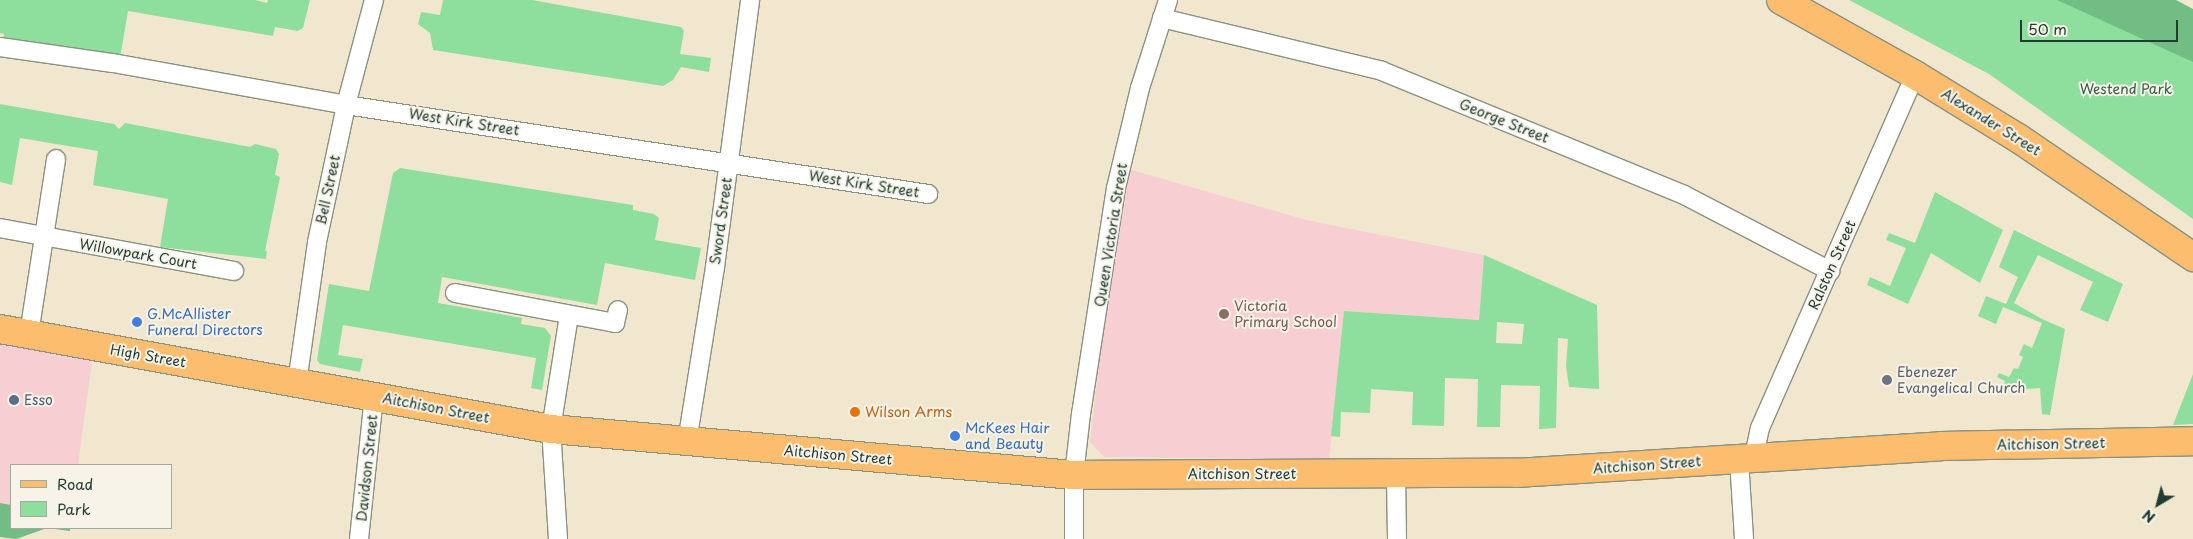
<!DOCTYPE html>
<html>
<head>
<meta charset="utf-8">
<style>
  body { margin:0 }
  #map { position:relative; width:2193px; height:539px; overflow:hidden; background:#f1e7ce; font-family:"Playpen Sans",sans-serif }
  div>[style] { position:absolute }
  .built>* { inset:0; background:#f7cfd3 }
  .green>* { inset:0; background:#8ede9d }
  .forest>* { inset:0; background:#72bd84 }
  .roads { filter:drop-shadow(1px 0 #889281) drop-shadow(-1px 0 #889281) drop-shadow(0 1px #889281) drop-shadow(0 -1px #889281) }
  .street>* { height:18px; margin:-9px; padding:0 9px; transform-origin:9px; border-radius:9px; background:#fff }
  .primary>* { height:28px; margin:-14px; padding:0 14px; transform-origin:14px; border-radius:14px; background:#fcbd6f }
  .dots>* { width:14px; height:14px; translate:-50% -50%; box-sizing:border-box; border:2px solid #f7f3e8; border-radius:50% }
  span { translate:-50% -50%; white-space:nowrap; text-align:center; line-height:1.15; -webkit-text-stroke:4px #f7f3e8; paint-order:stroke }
  .park-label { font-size:14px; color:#355d49 }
  .street-label { font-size:14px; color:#1f3d34 }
  .education-label { font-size:14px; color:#785e54 }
  .left { translate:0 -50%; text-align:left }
  .shop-label { font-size:14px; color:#366cbe }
  .worship-label { font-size:14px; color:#5b616d }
  .service-label { font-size:14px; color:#4e5e75 }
  .food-label { font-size:14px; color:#c56008 }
  .legend { position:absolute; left:10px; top:464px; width:162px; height:65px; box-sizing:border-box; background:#f7f3e8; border:1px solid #a1aaa0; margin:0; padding:6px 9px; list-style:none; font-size:15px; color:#1f3d34 }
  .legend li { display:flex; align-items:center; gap:10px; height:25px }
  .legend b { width:25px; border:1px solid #a1aaa0 }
  .north { position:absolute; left:2133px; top:479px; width:50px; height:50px; -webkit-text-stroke:4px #f7f3e8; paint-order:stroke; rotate:217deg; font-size:14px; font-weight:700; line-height:20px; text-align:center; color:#1f3d34 }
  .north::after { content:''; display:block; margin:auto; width:18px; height:22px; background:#1f3d34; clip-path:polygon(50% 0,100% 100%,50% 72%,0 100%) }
  .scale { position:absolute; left:2020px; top:20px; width:158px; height:22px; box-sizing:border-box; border:2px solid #1f3d34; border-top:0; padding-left:6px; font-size:15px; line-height:18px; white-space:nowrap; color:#1f3d34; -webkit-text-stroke:4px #f7f3e8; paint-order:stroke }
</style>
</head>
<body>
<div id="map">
  <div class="built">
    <div style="clip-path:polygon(1128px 169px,1310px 221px,1484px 255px,1479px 320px,1344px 311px,1329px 460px,1104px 457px,1090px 442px,1106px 305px)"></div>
    <div style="clip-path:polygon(0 330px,94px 347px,78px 465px,11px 465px,11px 528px,70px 528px,70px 531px,47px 528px,16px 539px,0 537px)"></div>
  </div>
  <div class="green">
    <div style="clip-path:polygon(0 0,255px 0,267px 3px,268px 0,310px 0,303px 28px,298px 31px,275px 27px,273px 36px,128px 11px,119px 64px,2px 47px,4px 34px,0 33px)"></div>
    <div style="clip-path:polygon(443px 0,532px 0,681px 27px,684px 31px,680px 54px,711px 58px,709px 72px,681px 67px,673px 80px,663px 86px,433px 50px,430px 33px,418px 24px,421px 12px,440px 15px)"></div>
    <div style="clip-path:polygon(1849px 0,2097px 0,2193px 47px,2193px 219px,1989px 74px)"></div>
    <div style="clip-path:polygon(0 104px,114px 124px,119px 129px,125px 123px,250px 147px,255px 144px,276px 149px,279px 154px,275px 175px,280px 177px,265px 251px,267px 251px,266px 259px,160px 247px,168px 199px,93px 185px,98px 151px,20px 138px,12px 185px,0 182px)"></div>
    <div style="clip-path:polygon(400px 168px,633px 205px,633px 210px,654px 214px,659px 218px,655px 240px,701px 248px,695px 280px,605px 263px,597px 305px,442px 277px,438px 303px,522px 318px,521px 324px,545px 328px,551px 336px,542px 390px,531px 388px,536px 358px,343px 325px,338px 355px,363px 359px,360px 372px,320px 364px,317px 360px,329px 284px,369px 291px,393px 173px)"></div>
    <div style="clip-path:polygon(1935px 192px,2003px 230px,1980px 283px,1931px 253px,1908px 304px,1867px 285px,1870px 277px,1890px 286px,1906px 248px,1886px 240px,1889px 233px,1915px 243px)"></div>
    <div style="clip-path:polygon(2014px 230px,2123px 284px,2108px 322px,2080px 310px,2093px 282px,2038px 255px,2014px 303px,2042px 319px,2065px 329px,2050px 415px,2042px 414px,2040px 388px,2002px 391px,2005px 381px,1997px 377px,1999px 373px,2009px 377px,2014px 368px,2018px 369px,2023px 357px,2019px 355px,2024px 344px,2032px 348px,2042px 323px,2003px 307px,1996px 324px,1978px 316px,1986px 296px,2006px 304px,2018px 277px,1999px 267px)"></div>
    <div style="clip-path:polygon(evenodd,1484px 255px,1597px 305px,1599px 389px,1569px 387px,1566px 366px,1568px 339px,1558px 338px,1556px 428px,1539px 429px,1540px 386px,1501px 385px,1500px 427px,1477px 427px,1478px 379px,1445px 378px,1444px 426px,1412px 425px,1413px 392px,1371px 389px,1370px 413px,1341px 412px,1340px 437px,1331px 436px,1344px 311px,1479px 320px,1484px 255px,1497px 322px,1524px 324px,1522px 344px,1496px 343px,1497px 322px)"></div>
    <div style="clip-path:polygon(2193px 374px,2193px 424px,2173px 425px)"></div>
  </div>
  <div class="forest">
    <div style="clip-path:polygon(2057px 0,2176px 0,2193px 9px,2193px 62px)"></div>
    <div style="clip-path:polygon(0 503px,11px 505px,11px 528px,70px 528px,70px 531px,47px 528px,16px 539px,0 537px)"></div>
  </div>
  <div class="roads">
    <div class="street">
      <div style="left:1162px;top:18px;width:226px;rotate:13.5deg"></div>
      <div style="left:1382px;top:71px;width:326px;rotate:22.3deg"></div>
      <div style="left:1684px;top:195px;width:165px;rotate:27.5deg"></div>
      <div style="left:0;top:47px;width:114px;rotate:8.1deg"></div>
      <div style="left:113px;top:63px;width:237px;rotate:10.2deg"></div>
      <div style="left:346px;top:105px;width:589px;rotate:8.69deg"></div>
      <div style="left:0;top:228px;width:238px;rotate:10.4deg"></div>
      <div style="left:455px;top:293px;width:163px;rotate:10.6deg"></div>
      <div style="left:615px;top:323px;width:13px;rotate:-77deg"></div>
      <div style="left:29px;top:334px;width:177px;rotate:-81.2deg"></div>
      <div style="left:297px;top:383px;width:142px;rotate:-81.9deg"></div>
      <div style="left:317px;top:242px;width:140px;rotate:-78deg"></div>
      <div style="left:346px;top:105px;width:109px;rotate:-75.1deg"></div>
      <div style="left:687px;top:442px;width:177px;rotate:-80.9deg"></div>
      <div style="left:715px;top:267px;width:269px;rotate:-82.5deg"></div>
      <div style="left:1754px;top:456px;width:29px;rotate:-78deg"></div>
      <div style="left:1760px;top:428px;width:386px;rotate:-66.3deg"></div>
      <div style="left:1739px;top:459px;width:80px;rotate:86.4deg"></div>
      <div style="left:1396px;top:475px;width:64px;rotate:89.1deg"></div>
      <div style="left:359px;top:539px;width:144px;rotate:-84deg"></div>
      <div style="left:558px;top:539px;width:110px;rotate:-93.6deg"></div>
      <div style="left:551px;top:429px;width:115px;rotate:-81deg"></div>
      <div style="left:1074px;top:539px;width:64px;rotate:-90deg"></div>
      <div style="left:1074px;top:475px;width:61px;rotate:-83.5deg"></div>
      <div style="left:1081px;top:414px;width:229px;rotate:-81.2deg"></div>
      <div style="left:1116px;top:188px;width:103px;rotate:-76.5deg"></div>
      <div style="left:1140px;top:88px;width:92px;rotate:-72.3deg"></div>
    </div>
    <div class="primary">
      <div style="left:1781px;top:0;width:154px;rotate:29.2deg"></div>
      <div style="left:1915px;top:75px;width:121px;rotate:31.5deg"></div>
      <div style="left:2018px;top:138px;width:212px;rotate:34.2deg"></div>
      <div style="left:0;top:329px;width:560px;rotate:10.29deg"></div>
      <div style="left:551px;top:429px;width:525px;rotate:5.03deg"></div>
      <div style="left:1074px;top:475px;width:442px;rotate:-0.3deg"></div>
      <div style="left:1516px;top:473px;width:426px;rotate:-3.6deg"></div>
      <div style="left:1941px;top:446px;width:252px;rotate:-1.1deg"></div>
    </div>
  </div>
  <div class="dots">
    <div style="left:1224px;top:314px;background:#8d6e63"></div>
    <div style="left:137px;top:322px;background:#3f7fe0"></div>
    <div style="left:1887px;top:380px;background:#6b7280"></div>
    <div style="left:14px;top:400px;background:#5c6f8a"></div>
    <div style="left:855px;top:412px;background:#e8710a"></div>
    <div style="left:955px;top:436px;background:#3f7fe0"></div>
  </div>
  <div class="park-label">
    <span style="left:2126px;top:89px">Westend Park</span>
  </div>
  <div class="street-label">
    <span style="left:1504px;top:121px;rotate:22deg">George Street</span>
    <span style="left:464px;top:122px;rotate:9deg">West Kirk Street</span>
    <span style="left:1991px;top:122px;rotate:32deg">Alexander Street</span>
    <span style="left:864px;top:184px;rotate:9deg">West Kirk Street</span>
    <span style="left:328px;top:190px;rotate:-78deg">Bell Street</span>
    <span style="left:721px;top:221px;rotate:-82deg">Sword Street</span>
    <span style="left:1111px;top:235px;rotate:-81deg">Queen Victoria Street</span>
    <span style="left:138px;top:254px;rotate:10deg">Willowpark Court</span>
    <span style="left:1832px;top:265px;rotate:-66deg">Ralston Street</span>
    <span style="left:148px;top:356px;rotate:10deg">High Street</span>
    <span style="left:436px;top:408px;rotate:11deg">Aitchison Street</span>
    <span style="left:2051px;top:444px;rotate:-1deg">Aitchison Street</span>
    <span style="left:838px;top:455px;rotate:5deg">Aitchison Street</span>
    <span style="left:1647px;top:465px;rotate:-4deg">Aitchison Street</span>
    <span style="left:367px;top:468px;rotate:-84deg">Davidson Street</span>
    <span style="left:1242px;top:474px">Aitchison Street</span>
  </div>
  <div class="education-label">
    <span class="left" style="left:1234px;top:314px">Victoria<br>Primary School</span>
  </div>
  <div class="shop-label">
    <span class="left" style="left:147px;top:322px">G.McAllister<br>Funeral Directors</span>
    <span class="left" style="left:965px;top:436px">McKees Hair<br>and Beauty</span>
  </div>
  <div class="worship-label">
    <span class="left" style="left:1897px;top:380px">Ebenezer<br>Evangelical Church</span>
  </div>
  <div class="service-label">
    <span class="left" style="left:24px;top:400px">Esso</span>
  </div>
  <div class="food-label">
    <span class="left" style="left:865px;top:412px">Wilson Arms</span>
  </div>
  <ul class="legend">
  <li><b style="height:6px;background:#fcbd6f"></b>Road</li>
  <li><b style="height:14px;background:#8ede9d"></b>Park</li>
  </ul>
  <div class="north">N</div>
  <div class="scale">50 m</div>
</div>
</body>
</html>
